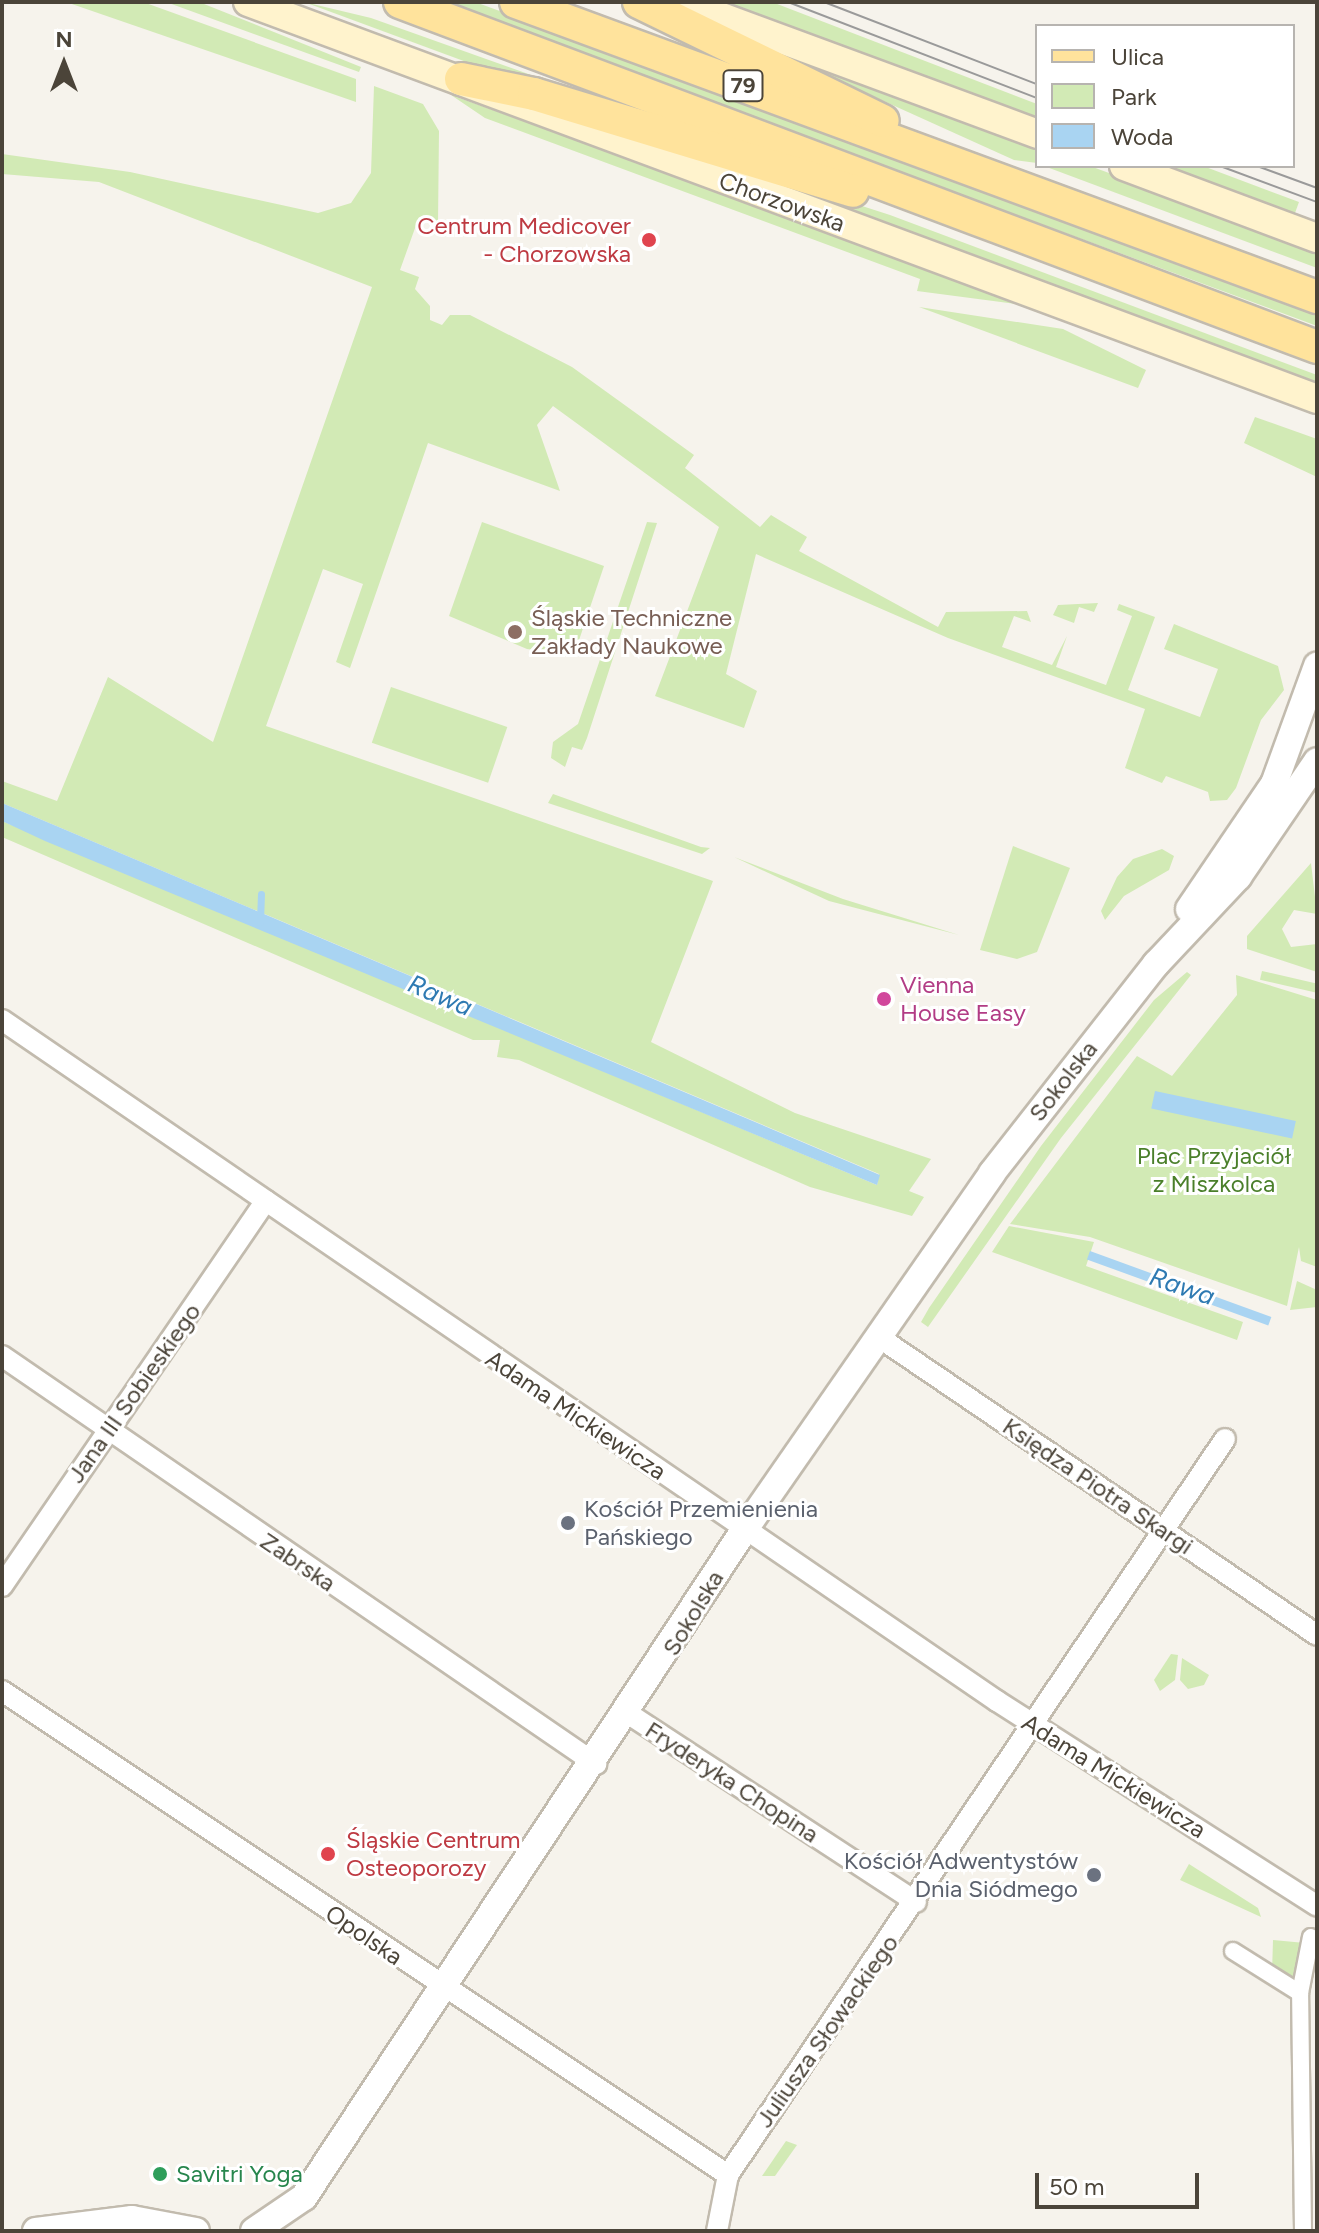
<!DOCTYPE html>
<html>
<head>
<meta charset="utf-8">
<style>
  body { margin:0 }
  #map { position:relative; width:1319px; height:2233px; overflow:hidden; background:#f6f3ec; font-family:Figtree,sans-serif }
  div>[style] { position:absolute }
  .green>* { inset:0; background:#d2eab5; transform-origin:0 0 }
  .water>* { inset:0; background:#a9d4f2; transform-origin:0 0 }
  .stream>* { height:7px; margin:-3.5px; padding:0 3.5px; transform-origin:3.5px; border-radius:3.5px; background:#a9d4f2 }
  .roads { filter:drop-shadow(2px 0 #c2bbae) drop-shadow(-2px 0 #c2bbae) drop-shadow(0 2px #c2bbae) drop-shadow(0 -2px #c2bbae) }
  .pedestrian>* { height:16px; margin:-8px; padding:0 8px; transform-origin:8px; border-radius:8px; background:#fff }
  .minor>* { height:20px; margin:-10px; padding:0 10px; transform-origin:10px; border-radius:10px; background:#fff }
  .tertiary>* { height:26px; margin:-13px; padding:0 13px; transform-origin:13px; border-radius:13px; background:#fff }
  .secondary>* { height:28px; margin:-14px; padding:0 14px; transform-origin:14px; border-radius:14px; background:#fff3cd }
  .primary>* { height:32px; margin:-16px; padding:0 16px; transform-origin:16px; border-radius:16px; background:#ffe39c }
  .tram>* { height:2px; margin:-1px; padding:0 1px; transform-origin:1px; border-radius:1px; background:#9a9a9a }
  .dots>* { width:22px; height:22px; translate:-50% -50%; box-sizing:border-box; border:4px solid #fff; border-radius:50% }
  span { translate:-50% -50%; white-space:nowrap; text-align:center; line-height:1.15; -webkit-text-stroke:6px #fff; paint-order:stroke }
  .shield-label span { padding:2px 6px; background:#fff; border:2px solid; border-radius:6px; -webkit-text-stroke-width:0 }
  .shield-label { font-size:22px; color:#4b4439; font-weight:700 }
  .street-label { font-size:24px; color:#4b4439 }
  .health-label { font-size:24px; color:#be3a42 }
  .right { translate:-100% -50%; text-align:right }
  .left { translate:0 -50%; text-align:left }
  .education-label { font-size:24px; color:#785e54 }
  .hotel-label { font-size:24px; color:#b23c85 }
  .park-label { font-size:24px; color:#4a7f2a }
  .worship-label { font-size:24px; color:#5b616d }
  .leisure-label { font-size:24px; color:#27864d }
  .water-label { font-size:26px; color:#2e7ab2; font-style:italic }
  .frame { position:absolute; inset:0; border:4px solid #4b4439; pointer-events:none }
  .legend { position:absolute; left:1035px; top:24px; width:260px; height:144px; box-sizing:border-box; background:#fff; border:2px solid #b7b4b0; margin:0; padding:10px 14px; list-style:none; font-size:24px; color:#4b4439 }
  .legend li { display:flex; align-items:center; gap:16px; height:40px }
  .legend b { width:40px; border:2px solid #b7b4b0 }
  .north { position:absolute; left:24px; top:24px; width:80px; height:80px; -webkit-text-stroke:6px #fff; paint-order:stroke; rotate:0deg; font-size:22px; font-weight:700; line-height:32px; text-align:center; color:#4b4439 }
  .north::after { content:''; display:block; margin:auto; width:28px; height:36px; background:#4b4439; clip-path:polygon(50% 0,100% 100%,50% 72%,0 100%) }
  .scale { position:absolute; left:1035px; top:2173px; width:164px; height:36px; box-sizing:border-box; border:4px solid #4b4439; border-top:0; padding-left:10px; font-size:24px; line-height:28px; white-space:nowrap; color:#4b4439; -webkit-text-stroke:6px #fff; paint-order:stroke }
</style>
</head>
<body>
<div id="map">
  <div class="green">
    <div style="clip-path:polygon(66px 2px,143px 2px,356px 79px,356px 102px)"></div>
    <div style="clip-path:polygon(166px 2px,199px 2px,361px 67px,359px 72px)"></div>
    <div style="clip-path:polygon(304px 2px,371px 18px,646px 116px,507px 77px)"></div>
    <div style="clip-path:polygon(441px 2px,475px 2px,796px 119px,1317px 313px,1317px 326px)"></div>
    <div style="clip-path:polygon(716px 2px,772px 2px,1037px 104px,1037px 121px)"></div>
    <div style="clip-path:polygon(729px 31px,1037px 146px,1037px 163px,1014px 160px)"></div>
    <div style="clip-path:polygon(374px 86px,423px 104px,439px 131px,438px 223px,419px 217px,400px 270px,419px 277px,415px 289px,430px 306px,430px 320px,442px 325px,450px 315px,470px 315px,572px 367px,694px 455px,685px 468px,760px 527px,771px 515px,807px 537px,799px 551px,938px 627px,946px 612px,1027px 611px,1031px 622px,1014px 616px,1002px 647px,1052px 665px,1067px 636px,1056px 667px,1106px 685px,1132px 616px,1117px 610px,1119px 604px,1155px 617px,1128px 690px,1200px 717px,1218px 669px,1164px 649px,1174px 624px,1278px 666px,1284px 690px,1261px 720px,1236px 788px,1227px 800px,1210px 801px,1208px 792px,1166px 776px,1162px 783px,1125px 768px,1145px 709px,948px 638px,756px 554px,726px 674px,757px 691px,744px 728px,655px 696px,719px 527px,553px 406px,537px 425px,560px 491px,428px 443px,350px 668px,336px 662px,363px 584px,323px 569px,266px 726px,713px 881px,651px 1042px,795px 1113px,931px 1159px,909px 1191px,924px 1197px,912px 1216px,810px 1187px,519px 1060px,497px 1057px,500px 1040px,473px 1040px,2px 837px,2px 821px,877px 1185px,879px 1174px,2px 803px,2px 781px,57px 801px,108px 677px,213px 742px,372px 287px,99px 182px,2px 174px,2px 154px,130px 172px,318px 213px,351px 203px,371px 173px)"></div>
    <div style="clip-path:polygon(451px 95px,1024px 301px,1023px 305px,917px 291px,920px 279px,485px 118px)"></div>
    <div style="clip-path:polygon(676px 146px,890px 215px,1317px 375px,1317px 383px)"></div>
    <div style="clip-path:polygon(1044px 166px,1090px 166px,1317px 250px,1317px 268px)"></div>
    <div style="clip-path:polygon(1158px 166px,1203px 166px,1299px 202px,1295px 213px,1317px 225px)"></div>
    <div style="clip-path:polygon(919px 307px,1063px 329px,1146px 370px,1138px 388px)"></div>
    <div style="clip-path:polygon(1255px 417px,1317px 439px,1317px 477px,1244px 443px)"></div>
    <div style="clip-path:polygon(482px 522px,604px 566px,574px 655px,527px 649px,449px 616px)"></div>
    <div style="clip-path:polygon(647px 522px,657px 523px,587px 738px,582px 750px,572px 747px,565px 767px,551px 758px,553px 742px,578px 724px)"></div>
    <div style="clip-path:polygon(1098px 603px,1094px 612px,1079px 607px,1074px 623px,1053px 615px,1058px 605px)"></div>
    <div style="left:391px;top:687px;width:123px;height:59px;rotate:19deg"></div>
    <div style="clip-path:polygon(553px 794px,701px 847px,710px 848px,702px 854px,548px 803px)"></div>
    <div style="clip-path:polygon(1013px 846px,1070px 868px,1037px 952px,1017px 959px,980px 950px)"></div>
    <div style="clip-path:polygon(1162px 849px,1174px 856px,1169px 870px,1124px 896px,1105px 920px,1101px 911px,1117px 877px,1133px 859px)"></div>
    <div style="clip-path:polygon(734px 857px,843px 899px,959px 935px,829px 901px)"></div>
    <div style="clip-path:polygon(1311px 863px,1317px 914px,1294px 910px,1282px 929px,1291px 947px,1317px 944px,1317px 972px,1247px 949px,1247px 936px)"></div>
    <div style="left:1262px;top:971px;width:57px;height:9px;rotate:13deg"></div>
    <div style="clip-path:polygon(1187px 972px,1191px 975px,1061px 1138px,928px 1327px,921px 1322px,929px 1308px,1041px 1146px,1154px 1000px)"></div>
    <div style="clip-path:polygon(1236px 975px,1317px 1000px,1317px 1267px,1301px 1261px,1299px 1247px,1287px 1306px,1090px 1237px,1010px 1224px,1137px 1056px,1172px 1076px,1237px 995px)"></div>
    <div style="clip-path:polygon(1009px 1226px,1094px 1242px,1086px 1266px,1243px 1322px,1237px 1340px,992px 1252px)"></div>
    <div style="clip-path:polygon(1297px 1281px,1317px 1290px,1317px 1307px,1290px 1310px)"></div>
    <div style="clip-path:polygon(1171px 1654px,1178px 1655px,1175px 1680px,1160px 1691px,1154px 1680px)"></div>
    <div style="clip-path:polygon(1182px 1658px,1209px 1675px,1204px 1685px,1188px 1689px,1180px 1680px)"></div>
    <div style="clip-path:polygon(1189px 1864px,1258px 1908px,1261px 1917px,1180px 1880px)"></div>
    <div style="clip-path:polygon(1273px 1940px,1305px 1943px,1303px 1965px,1288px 1982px,1272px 1973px)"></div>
    <div style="clip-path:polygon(786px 2141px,797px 2145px,775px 2176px,762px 2176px)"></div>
  </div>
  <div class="water">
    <div style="clip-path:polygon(2px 803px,880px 1175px,877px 1185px,45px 841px,2px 821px)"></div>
    <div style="left:1155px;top:1091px;width:144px;height:18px;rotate:12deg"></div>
    <div style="left:1090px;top:1251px;width:193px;height:9px;rotate:20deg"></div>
  </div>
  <div class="stream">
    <div style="left:260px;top:922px;width:28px;rotate:-88deg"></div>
  </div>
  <div class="roads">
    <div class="pedestrian">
      <div style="left:1233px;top:1951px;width:79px;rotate:32.1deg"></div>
      <div style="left:1303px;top:2231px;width:238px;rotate:-90.7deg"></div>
      <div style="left:1300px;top:1993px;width:57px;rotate:-78.9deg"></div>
    </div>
    <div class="minor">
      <div style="left:2px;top:1020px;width:1206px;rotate:34.39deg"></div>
      <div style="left:997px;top:1701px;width:380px;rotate:32.6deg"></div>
      <div style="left:880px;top:1338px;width:528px;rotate:34.2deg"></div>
      <div style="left:2px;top:1356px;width:721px;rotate:34.48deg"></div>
      <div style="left:2px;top:1586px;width:467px;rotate:-55.6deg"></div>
      <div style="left:2px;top:1691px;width:873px;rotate:33.69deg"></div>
      <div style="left:629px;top:1714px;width:343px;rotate:33.2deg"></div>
      <div style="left:717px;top:2231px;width:57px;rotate:-78.9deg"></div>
      <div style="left:728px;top:2175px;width:888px;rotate:-55.97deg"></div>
    </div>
    <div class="tertiary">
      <div style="left:1189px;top:909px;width:151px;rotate:-55.8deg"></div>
      <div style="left:1274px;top:784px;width:126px;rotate:-70deg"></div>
      <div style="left:36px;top:2231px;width:97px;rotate:-7.1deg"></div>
      <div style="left:132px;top:2219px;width:65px;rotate:10.6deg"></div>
      <div style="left:254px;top:2231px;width:60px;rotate:-34.2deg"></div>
      <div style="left:304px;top:2197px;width:800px;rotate:-56.57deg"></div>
      <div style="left:745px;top:1529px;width:433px;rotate:-55.2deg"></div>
      <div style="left:992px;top:1173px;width:266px;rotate:-51.9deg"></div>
      <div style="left:1156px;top:964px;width:120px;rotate:-46.7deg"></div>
      <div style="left:1238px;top:877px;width:140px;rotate:-55.7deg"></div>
    </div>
    <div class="secondary">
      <div style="left:248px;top:2px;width:1140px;rotate:20.37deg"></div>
      <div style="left:681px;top:2px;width:380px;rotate:20.3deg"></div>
      <div style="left:1124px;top:166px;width:206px;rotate:20.5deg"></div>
    </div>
    <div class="primary">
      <div style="left:400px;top:2px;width:980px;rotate:20.62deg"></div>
      <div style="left:516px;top:2px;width:854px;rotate:20.22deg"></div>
      <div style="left:639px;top:2px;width:271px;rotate:26deg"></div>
      <div style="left:461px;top:79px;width:75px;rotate:11.6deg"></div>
      <div style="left:534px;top:94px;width:333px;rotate:16.9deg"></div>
    </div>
  </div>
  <div class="tram">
    <div style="left:788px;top:2px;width:267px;rotate:21.1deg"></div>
    <div style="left:824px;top:2px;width:228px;rotate:21.1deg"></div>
    <div style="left:1220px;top:166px;width:103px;rotate:20.4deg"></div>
    <div style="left:1257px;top:166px;width:64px;rotate:20.1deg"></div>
  </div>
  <div class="dots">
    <div style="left:649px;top:240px;background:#e0444e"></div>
    <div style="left:515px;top:632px;background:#8d6e63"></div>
    <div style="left:884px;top:999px;background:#d1479c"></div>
    <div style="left:568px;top:1523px;background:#6b7280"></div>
    <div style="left:328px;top:1854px;background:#e0444e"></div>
    <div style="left:1094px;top:1875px;background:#6b7280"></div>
    <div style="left:160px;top:2174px;background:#2e9e5b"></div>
  </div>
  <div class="shield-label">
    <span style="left:743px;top:86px">79</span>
  </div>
  <div class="street-label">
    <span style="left:782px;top:202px;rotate:20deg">Chorzowska</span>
    <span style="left:1063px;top:1081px;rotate:-52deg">Sokolska</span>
    <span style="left:134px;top:1393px;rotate:-55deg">Jana III Sobieskiego</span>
    <span style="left:576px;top:1415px;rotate:34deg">Adama Mickiewicza</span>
    <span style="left:1098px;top:1486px;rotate:34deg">Księdza Piotra Skargi</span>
    <span style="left:298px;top:1562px;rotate:34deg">Zabrska</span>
    <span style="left:693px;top:1613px;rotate:-59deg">Sokolska</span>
    <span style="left:1114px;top:1776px;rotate:32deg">Adama Mickiewicza</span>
    <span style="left:732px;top:1782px;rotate:33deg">Fryderyka Chopina</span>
    <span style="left:364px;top:1935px;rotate:34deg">Opolska</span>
    <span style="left:827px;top:2031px;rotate:-55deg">Juliusza Słowackiego</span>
  </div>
  <div class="health-label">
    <span class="right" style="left:631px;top:240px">Centrum Medicover<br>- Chorzowska</span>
    <span class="left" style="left:346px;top:1854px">Śląskie Centrum<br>Osteoporozy</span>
  </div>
  <div class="education-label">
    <span class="left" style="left:531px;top:632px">Śląskie Techniczne<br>Zakłady Naukowe</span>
  </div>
  <div class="hotel-label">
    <span class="left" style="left:900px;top:999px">Vienna<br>House Easy</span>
  </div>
  <div class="park-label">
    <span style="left:1214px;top:1170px">Plac Przyjaciół<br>z Miszkolca</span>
  </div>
  <div class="worship-label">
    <span class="left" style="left:584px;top:1523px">Kościół Przemienienia<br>Pańskiego</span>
    <span class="right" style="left:1078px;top:1875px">Kościół Adwentystów<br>Dnia Siódmego</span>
  </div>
  <div class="leisure-label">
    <span class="left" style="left:176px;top:2174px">Savitri Yoga</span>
  </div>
  <div class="water-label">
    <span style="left:440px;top:996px;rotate:23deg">Rawa</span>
    <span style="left:1182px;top:1287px;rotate:19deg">Rawa</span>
  </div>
  <div class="frame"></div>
  <ul class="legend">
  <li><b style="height:10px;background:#ffe39c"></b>Ulica</li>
  <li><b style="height:22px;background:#d2eab5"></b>Park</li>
  <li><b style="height:22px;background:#a9d4f2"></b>Woda</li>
  </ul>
  <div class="north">N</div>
  <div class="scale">50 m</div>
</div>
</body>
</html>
